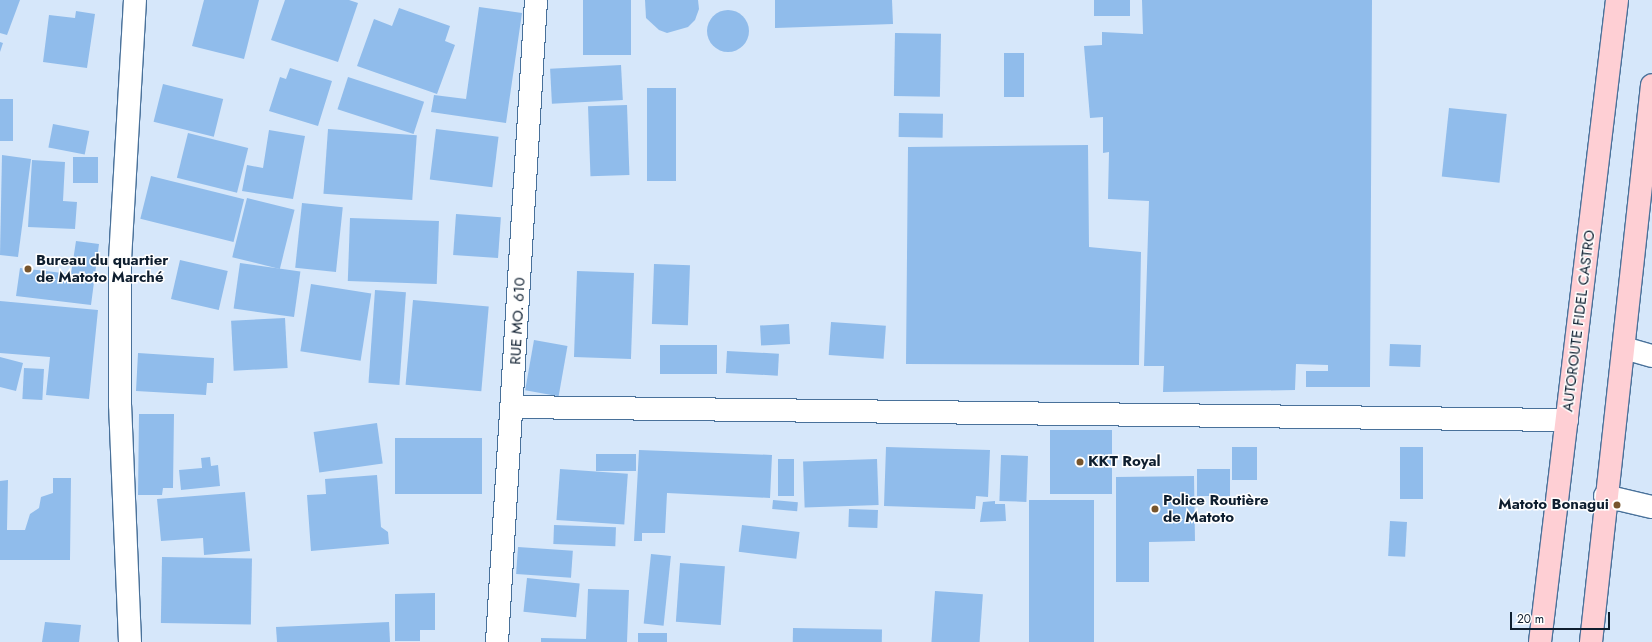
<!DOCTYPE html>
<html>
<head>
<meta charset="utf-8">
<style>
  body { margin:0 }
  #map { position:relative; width:1652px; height:642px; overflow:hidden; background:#d6e7fa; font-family:Jost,sans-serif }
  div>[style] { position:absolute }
  .building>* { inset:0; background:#90bceb; transform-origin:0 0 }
  .round { border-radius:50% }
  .roads { filter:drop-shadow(1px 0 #49719a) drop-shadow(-1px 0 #49719a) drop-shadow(0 1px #49719a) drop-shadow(0 -1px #49719a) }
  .minor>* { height:22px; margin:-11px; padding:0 11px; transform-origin:11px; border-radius:11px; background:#fff }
  .trunk>* { height:22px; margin:-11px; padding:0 11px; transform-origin:11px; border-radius:11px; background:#fecfd4 }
  .dots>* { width:11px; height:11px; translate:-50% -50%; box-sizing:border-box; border:2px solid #fff; border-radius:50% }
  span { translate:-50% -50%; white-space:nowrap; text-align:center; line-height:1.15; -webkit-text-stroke:3px #fff; paint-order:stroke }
  .poi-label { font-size:15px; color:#0e1e2f; font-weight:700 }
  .left { translate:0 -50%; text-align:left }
  .right { translate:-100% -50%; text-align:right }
  .street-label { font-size:15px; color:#0e1e2f }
  .scale { position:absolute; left:1510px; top:612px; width:100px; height:18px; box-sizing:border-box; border:2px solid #0e1e2f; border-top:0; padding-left:5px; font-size:12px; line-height:14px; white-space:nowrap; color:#0e1e2f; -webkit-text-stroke:3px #fff; paint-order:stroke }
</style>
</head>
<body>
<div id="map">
  <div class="building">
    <div style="clip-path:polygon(0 0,20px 0,7px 35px,0 33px)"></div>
    <div style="clip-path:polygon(204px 0,259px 0,244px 59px,192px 46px)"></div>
    <div style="clip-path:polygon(285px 0,349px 0,358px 3px,338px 62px,271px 40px)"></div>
    <div style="left:583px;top:0;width:48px;height:55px"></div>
    <div style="clip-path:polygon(645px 0,698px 0,699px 9px,695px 20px,688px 27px,667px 33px,659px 30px,646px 18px)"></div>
    <div style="clip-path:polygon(775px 0,892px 0,893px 24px,775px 28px)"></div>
    <div style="left:1094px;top:0;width:36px;height:16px"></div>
    <div style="clip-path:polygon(1142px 0,1372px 0,1370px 387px,1306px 387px,1306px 371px,1328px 371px,1328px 365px,1296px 364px,1295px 390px,1163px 392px,1164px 366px,1144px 366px,1149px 201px,1108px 199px,1109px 152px,1103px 153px,1103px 117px,1090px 118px,1084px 46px,1102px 45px,1102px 32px,1143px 34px)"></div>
    <div style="clip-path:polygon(479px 7px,522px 13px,506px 123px,431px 112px,434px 95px,466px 99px)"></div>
    <div style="clip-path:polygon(399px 8px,450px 26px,445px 41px,455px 45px,437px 94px,357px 66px,374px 19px,392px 26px)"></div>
    <div class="round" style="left:707px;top:10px;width:42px;height:42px"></div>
    <div style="clip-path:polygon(76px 11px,95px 14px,87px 68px,43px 62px,49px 15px,75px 18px)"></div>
    <div style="left:895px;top:33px;width:46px;height:63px;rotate:1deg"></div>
    <div style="clip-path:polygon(0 42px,3px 43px,0 52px)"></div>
    <div style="left:1004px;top:53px;width:20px;height:44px"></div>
    <div style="left:621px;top:65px;width:35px;height:71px;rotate:87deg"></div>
    <div style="clip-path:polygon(290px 68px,332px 81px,318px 126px,269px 111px,280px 77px,286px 79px)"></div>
    <div style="left:348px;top:77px;width:80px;height:34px;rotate:18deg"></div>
    <div style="left:163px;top:84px;width:62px;height:39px;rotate:14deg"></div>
    <div style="left:647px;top:88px;width:29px;height:93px"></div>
    <div style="left:0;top:99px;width:13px;height:42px"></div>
    <div style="left:627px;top:105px;width:70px;height:39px;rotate:88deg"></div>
    <div style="left:1449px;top:108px;width:58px;height:69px;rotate:6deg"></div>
    <div style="left:899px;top:113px;width:44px;height:24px;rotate:1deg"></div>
    <div style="left:53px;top:124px;width:37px;height:24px;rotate:11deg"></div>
    <div style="left:328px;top:129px;width:89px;height:65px;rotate:4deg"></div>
    <div style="left:436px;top:129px;width:63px;height:51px;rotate:7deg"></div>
    <div style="clip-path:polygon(269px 130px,305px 136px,293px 199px,242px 191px,247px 165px,263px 168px)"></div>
    <div style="left:188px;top:133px;width:62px;height:46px;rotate:14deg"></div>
    <div style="clip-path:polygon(1088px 145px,1089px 247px,1141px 252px,1139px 365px,906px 364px,908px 147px)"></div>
    <div style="clip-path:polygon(2px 155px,31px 159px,18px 257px,0 255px)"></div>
    <div style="left:98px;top:157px;width:26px;height:25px;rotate:90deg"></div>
    <div style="clip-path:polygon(32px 160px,65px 162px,63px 201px,77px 202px,75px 229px,28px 227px)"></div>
    <div style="left:151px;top:176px;width:96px;height:44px;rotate:14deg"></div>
    <div style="left:247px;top:198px;width:49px;height:61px;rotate:14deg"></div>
    <div style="left:302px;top:203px;width:41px;height:65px;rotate:6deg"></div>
    <div style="left:456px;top:214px;width:45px;height:41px;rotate:4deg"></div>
    <div style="left:350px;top:218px;width:89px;height:63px;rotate:2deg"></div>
    <div style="clip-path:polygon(76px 241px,99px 244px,91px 305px,16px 296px,20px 268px,71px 274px)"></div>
    <div style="left:180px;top:260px;width:49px;height:40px;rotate:13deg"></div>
    <div style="left:240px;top:263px;width:61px;height:46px;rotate:8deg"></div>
    <div style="left:654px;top:264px;width:36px;height:60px;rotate:2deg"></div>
    <div style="left:577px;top:271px;width:57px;height:86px;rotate:2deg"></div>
    <div style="left:311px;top:284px;width:61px;height:68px;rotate:9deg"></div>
    <div style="left:375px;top:290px;width:31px;height:93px;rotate:4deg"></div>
    <div style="left:413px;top:300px;width:76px;height:85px;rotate:5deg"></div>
    <div style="clip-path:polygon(0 301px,98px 310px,89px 399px,46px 395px,50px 357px,0 353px)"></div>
    <div style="left:285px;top:318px;width:50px;height:54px;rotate:87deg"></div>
    <div style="left:831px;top:322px;width:55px;height:33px;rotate:4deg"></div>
    <div style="left:789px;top:324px;width:20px;height:29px;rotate:87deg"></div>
    <div style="left:534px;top:340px;width:34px;height:51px;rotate:10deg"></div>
    <div style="left:1390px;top:344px;width:31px;height:22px;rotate:2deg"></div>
    <div style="left:660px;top:345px;width:57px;height:29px"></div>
    <div style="left:727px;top:351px;width:52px;height:22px;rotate:3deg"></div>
    <div style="clip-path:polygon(138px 353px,214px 358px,213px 383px,207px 383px,206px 395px,136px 391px)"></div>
    <div style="clip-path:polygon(0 357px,23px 363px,16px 391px,0 387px)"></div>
    <div style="left:24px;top:368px;width:20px;height:31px;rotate:3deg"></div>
    <div style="clip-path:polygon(139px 414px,174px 414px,173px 488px,163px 488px,162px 495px,138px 495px)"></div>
    <div style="left:377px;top:423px;width:41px;height:64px;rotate:82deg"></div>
    <div style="left:1050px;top:430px;width:62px;height:64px"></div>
    <div style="left:395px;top:438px;width:87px;height:56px"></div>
    <div style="clip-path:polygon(886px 447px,990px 450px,988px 497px,976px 496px,975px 509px,884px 506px)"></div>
    <div style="left:1232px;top:447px;width:25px;height:33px"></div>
    <div style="left:1400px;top:447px;width:23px;height:52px"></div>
    <div style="clip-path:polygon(639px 450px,772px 455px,770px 498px,667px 493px,665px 533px,642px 533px,642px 541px,634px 541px)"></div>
    <div style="left:596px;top:454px;width:40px;height:17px"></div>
    <div style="left:1001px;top:455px;width:27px;height:46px;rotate:2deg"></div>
    <div style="clip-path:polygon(210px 457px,211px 466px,218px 465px,220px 486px,181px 490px,179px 470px,202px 468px,201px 458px)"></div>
    <div style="left:778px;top:459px;width:16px;height:37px"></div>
    <div style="left:877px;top:459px;width:46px;height:74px;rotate:88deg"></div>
    <div style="left:560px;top:469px;width:68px;height:51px;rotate:4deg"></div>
    <div style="left:1197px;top:469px;width:33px;height:27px"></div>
    <div style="clip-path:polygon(377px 475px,381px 527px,388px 532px,389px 544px,311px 551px,307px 495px,326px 494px,325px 479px)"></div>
    <div style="clip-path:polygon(1194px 476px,1195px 541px,1149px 542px,1149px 582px,1116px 582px,1116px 477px)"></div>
    <div style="clip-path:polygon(53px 478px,71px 478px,70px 560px,0 560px,0 481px,8px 480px,7px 530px,25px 530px,30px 514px,39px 508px,41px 497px,53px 493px)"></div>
    <div style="clip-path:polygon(245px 492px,250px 551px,204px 555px,203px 538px,161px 541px,157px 499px)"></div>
    <div style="left:773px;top:500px;width:25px;height:9px;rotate:5deg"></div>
    <div style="left:1029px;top:500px;width:65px;height:142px"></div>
    <div style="clip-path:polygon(995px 501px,995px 504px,1005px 504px,1006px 521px,980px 522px,983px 502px)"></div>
    <div style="left:849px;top:509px;width:29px;height:18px;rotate:2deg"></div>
    <div style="left:1390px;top:521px;width:17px;height:35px;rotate:3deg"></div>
    <div style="left:554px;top:525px;width:62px;height:19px;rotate:2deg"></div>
    <div style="left:742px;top:525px;width:58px;height:27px;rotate:7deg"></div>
    <div style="left:518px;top:547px;width:55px;height:27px;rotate:4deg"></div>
    <div style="left:651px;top:554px;width:20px;height:70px;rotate:6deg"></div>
    <div style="left:162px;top:557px;width:90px;height:66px;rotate:1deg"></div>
    <div style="left:680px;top:563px;width:45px;height:59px;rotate:4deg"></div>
    <div style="left:527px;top:578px;width:53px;height:34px;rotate:6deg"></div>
    <div style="clip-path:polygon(588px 589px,629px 590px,627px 642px,541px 642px,541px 638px,586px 639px)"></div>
    <div style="left:935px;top:591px;width:48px;height:51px;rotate:4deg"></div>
    <div style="clip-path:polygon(435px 593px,435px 630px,420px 630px,420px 641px,395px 641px,395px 594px)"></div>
    <div style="clip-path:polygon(45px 622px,81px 625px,79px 642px,42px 642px)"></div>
    <div style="clip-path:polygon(389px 622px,390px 642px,277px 642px,276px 627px)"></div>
    <div style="left:793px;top:628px;width:89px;height:14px;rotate:1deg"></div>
    <div style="left:638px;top:633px;width:29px;height:9px"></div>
  </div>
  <div class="roads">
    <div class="minor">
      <div style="left:1624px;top:348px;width:29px;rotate:16deg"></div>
      <div style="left:513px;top:407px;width:1054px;rotate:0.71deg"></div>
      <div style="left:1605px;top:496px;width:48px;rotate:13.2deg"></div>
      <div style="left:130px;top:642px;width:237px;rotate:-92.4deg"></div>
      <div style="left:120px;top:405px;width:145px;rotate:-90deg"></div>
      <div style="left:120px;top:260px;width:260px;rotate:-86.7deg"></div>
      <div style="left:497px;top:642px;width:643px;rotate:-86.52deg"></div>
    </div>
    <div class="trunk">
      <div style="left:1540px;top:642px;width:647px;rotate:-83.16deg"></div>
      <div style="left:1591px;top:642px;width:560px;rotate:-83.75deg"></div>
    </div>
  </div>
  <div class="dots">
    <div style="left:28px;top:269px;background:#77552d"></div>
    <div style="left:1080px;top:462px;background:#77552d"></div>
    <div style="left:1617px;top:505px;background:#77552d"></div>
    <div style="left:1155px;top:509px;background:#77552d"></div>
  </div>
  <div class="poi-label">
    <span class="left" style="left:36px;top:269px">Bureau du quartier<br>de Matoto Marché</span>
    <span class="left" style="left:1088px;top:462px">KKT Royal</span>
    <span class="left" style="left:1163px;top:509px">Police Routière<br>de Matoto</span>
    <span class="right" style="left:1609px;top:505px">Matoto Bonagui</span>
  </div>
  <div class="street-label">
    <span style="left:518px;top:321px;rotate:-87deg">RUE MO. 610</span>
    <span style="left:1579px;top:321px;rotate:-83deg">AUTOROUTE FIDEL CASTRO</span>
  </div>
  <div class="scale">20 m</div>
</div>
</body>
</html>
